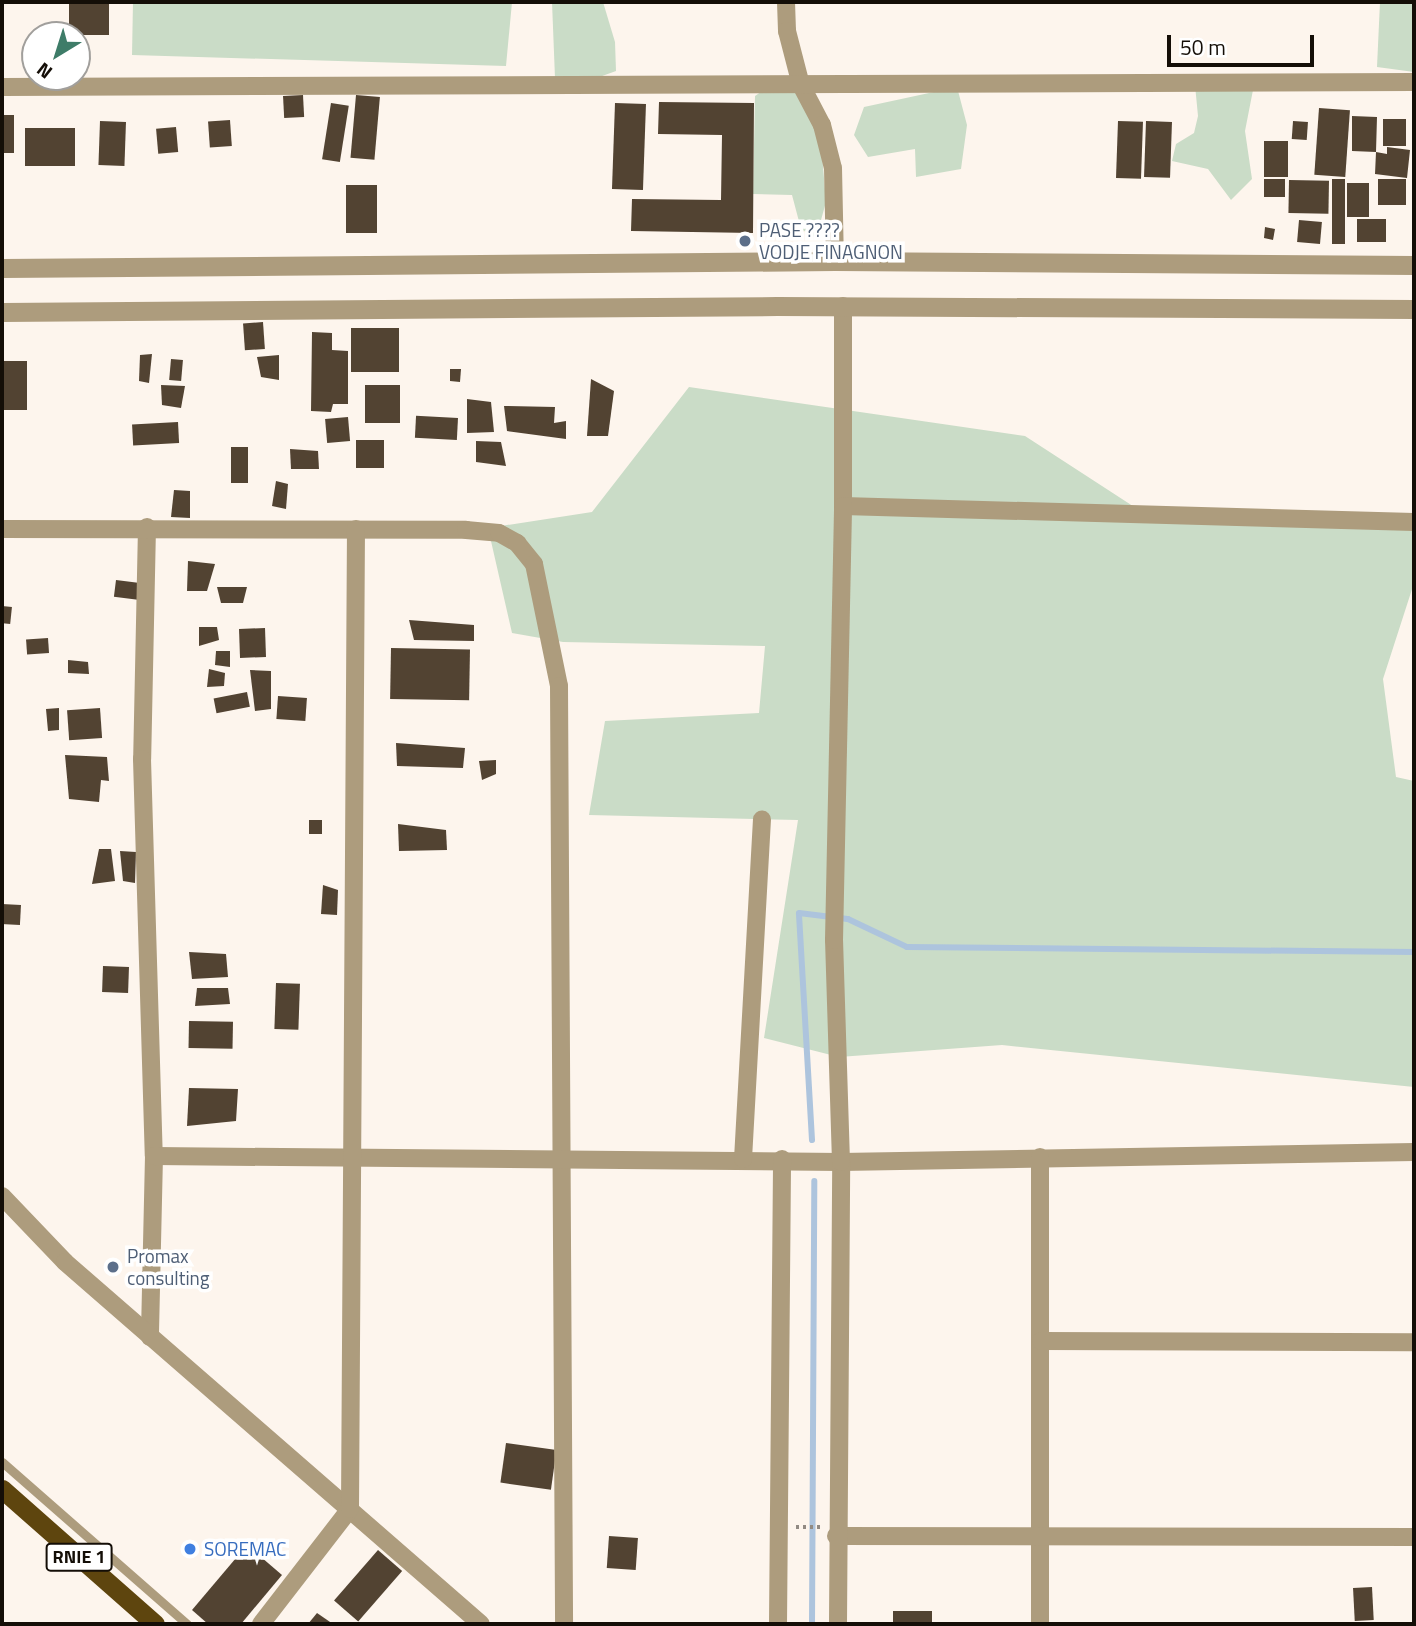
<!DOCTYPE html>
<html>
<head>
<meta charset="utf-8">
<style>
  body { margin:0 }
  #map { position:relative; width:1416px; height:1626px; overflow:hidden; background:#fdf5ed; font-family:"Titillium Web",sans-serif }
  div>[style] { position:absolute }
  .green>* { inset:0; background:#cadcc7 }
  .stream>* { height:6px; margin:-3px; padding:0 3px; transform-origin:3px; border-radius:3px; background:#adc4dd }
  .building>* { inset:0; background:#524332; transform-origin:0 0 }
  .path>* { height:3.5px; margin-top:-1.75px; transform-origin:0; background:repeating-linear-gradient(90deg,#918a83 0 3.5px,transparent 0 7px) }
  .service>* { height:9px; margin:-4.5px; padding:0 4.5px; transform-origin:4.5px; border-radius:4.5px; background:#ad9c7d }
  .minor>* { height:18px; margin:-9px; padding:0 9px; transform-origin:9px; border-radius:9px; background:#ad9c7d }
  .tertiary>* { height:19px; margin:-9.5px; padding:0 9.5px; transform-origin:9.5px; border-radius:9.5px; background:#ad9c7d }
  .trunk>* { height:19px; margin:-9.5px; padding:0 9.5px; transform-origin:9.5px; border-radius:9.5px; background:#5e450e }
  .dots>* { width:19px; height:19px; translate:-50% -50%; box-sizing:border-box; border:4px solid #fff; border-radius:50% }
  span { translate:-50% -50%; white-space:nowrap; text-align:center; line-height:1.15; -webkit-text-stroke:7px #fff; paint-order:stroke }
  .shield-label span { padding:2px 5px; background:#fff; border:2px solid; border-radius:5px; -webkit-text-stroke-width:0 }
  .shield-label { font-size:18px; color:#140e07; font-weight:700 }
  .service-label { font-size:19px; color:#4e5e75 }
  .left { translate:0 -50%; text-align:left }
  .shop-label { font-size:19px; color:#366cbe }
  .frame { position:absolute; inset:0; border:4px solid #140e07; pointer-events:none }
  .north { position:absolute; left:21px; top:21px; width:70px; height:70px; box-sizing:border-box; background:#fff; border:2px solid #a19f9c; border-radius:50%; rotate:218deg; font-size:19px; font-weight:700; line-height:28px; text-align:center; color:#140e07 }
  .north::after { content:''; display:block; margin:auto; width:24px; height:32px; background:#3e7c68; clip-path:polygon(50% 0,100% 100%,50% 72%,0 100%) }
  .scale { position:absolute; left:1167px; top:35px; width:147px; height:32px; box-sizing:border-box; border:4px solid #140e07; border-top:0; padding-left:9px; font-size:21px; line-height:24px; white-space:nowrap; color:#140e07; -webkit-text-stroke:5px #fff; paint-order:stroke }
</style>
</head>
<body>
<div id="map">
  <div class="green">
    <div style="clip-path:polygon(133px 2px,512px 2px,506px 66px,132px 55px)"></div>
    <div style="clip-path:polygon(552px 2px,603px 2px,615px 42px,616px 71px,569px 88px,555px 78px)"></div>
    <div style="clip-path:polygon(1380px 2px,1414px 2px,1414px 72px,1377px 67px)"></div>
    <div style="clip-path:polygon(777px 81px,805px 94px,819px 118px,826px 202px,816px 238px,801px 229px,792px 195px,753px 194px,755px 96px)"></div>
    <div style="clip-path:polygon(1195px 85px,1253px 90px,1245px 131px,1252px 179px,1231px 200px,1208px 169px,1172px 161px,1176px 144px,1194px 133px,1198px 116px)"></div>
    <div style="clip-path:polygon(957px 87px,967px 125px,961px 169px,916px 177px,915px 149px,868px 157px,854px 135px,864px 107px)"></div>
    <div style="clip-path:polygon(689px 387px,1025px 436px,1159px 523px,1414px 524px,1414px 583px,1383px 679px,1396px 777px,1414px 781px,1414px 1087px,1002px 1045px,839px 1057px,764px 1038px,798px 820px,589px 815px,605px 721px,759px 713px,765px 646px,563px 642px,512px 633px,488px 528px,592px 512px)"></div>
  </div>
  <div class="stream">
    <div style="left:812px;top:1140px;width:227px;rotate:-93.3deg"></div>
    <div style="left:799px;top:913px;width:49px;rotate:7deg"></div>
    <div style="left:848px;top:919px;width:65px;rotate:25.4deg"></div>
    <div style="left:907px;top:947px;width:507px;rotate:0.57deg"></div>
    <div style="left:812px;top:1624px;width:443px;rotate:-89.7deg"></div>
  </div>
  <div class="building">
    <div style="left:69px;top:2px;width:40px;height:33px"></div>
    <div style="left:303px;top:95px;width:22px;height:20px;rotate:87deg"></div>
    <div style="left:356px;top:95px;width:24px;height:63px;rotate:5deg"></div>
    <div style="clip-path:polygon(659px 102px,754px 103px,753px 233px,631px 231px,632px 199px,721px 200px,722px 135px,658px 134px)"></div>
    <div style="left:331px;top:103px;width:18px;height:57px;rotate:9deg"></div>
    <div style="left:615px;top:103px;width:31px;height:86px;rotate:2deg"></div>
    <div style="left:1319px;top:108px;width:31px;height:67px;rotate:4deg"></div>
    <div style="left:2px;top:115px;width:12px;height:38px"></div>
    <div style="clip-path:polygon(1352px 116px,1377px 117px,1376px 152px,1387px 154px,1387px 147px,1410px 150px,1407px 178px,1375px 174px,1376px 152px,1352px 151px)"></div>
    <div style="left:1383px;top:119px;width:23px;height:27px"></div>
    <div style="left:230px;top:120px;width:26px;height:22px;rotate:86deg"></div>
    <div style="left:100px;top:121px;width:26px;height:44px;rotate:2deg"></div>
    <div style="left:1118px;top:121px;width:25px;height:57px;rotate:2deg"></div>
    <div style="left:1146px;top:121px;width:26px;height:56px;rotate:2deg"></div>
    <div style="left:1293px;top:121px;width:15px;height:18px;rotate:4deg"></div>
    <div style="left:176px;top:127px;width:25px;height:20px;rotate:85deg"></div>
    <div style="left:25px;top:128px;width:50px;height:38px"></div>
    <div style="left:1264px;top:141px;width:24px;height:36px"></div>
    <div style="left:1264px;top:179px;width:21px;height:18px"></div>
    <div style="left:1332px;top:179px;width:13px;height:65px"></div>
    <div style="left:1378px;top:179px;width:28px;height:26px"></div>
    <div style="left:1289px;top:180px;width:40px;height:33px;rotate:1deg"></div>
    <div style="left:1347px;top:183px;width:22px;height:34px"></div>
    <div style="left:346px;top:185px;width:31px;height:48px"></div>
    <div style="left:1357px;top:219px;width:29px;height:23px"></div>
    <div style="left:1299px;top:220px;width:23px;height:22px;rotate:5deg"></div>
    <div style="clip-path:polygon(1265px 227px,1275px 229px,1273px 240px,1264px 238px)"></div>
    <div style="left:263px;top:322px;width:27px;height:20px;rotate:86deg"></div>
    <div style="left:351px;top:328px;width:48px;height:44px"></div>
    <div style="clip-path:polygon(312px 332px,332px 333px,332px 350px,348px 351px,348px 404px,333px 404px,331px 412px,311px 411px)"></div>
    <div style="clip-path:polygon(152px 354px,149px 383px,139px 381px,140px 355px)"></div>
    <div style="clip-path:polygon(279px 355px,279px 380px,261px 377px,257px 357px)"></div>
    <div style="left:171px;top:359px;width:12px;height:21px;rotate:5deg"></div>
    <div style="left:2px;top:361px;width:25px;height:49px"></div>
    <div style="clip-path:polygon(450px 369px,461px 369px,460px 382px,450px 381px)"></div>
    <div style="clip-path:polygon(591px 379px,614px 391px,608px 436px,587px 436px)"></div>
    <div style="clip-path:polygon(161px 385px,185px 386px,181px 408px,162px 405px)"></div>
    <div style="left:365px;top:385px;width:35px;height:38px"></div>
    <div style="clip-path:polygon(467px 399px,491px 402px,494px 432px,467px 433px)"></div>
    <div style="clip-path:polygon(504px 406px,555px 407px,554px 423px,566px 421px,566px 439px,507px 431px)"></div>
    <div style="left:348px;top:417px;width:24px;height:23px;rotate:85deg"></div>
    <div style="left:458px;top:418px;width:22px;height:42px;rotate:93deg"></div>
    <div style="left:178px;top:422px;width:21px;height:46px;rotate:87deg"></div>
    <div style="left:356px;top:440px;width:28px;height:28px"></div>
    <div style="clip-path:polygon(476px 441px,501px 442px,506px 466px,476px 462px)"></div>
    <div style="left:231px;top:447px;width:17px;height:36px"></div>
    <div style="clip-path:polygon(290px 449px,318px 451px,319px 469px,291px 469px)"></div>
    <div style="clip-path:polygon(276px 481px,288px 484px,286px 509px,272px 506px)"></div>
    <div style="clip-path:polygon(174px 490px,190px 491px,190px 518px,171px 517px)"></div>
    <div style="clip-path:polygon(188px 561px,215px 564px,207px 591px,187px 591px)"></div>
    <div style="left:116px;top:580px;width:24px;height:17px;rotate:7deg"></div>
    <div style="clip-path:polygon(217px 587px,247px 587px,243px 603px,221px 603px)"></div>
    <div style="left:2px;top:606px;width:10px;height:17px;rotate:6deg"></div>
    <div style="clip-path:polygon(409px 620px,474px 625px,474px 641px,414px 640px)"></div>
    <div style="clip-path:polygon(199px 627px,217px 627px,219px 640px,199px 646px)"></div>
    <div style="left:265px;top:628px;width:29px;height:26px;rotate:88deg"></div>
    <div style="left:48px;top:638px;width:15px;height:22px;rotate:86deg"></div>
    <div style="left:391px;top:648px;width:79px;height:51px;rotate:1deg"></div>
    <div style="clip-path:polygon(216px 651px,230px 651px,230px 667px,215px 665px)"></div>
    <div style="clip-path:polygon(68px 660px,88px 662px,89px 674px,68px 673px)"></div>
    <div style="clip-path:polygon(209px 669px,225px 673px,224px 686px,207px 687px)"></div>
    <div style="clip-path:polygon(250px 670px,271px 671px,271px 709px,255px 711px)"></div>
    <div style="left:247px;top:692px;width:15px;height:34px;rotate:79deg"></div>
    <div style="left:278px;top:696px;width:29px;height:23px;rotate:4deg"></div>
    <div style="clip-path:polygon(59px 708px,59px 730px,48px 731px,46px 709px)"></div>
    <div style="left:100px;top:708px;width:30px;height:33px;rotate:86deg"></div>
    <div style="clip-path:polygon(396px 743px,465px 748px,463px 768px,397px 766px)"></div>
    <div style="clip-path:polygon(65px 755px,107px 757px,109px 781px,101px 780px,99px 802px,69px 799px)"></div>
    <div style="clip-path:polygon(496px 760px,496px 774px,482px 780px,479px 761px)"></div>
    <div style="left:309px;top:820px;width:13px;height:14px"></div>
    <div style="clip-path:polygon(398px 824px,446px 830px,447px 850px,399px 851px)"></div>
    <div style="clip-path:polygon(99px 849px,111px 849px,115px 881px,92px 884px)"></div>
    <div style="clip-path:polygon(120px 851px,136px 852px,135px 883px,123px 881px)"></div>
    <div style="clip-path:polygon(323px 885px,338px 890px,337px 915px,321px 914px)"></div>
    <div style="left:2px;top:904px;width:19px;height:20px;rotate:3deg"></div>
    <div style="clip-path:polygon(189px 952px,226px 954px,228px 977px,192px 979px)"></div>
    <div style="left:103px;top:966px;width:26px;height:26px;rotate:2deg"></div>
    <div style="left:276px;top:983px;width:24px;height:46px;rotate:2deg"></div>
    <div style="clip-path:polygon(197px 988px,228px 988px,230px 1004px,195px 1006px)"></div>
    <div style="left:189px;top:1021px;width:44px;height:27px;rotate:1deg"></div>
    <div style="clip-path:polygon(189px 1088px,238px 1089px,236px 1121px,187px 1126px)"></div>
    <div style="left:506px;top:1443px;width:51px;height:40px;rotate:8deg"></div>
    <div style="left:609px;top:1536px;width:29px;height:32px;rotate:4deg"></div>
    <div style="clip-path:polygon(247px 1545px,282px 1575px,241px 1624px,208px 1624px,192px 1610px)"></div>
    <div style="left:378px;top:1550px;width:32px;height:67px;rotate:41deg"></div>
    <div style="left:1372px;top:1587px;width:33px;height:19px;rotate:87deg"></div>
    <div style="left:893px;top:1611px;width:39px;height:13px"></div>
    <div style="clip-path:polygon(317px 1613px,333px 1624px,308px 1624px)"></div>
  </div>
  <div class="path">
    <div style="left:796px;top:1527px;width:24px"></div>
  </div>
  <div class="service">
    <div style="left:2px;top:1462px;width:246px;rotate:41.2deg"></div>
  </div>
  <div class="minor">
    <div style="left:786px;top:2px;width:29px;rotate:88deg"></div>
    <div style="left:787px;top:31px;width:56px;rotate:75.5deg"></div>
    <div style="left:801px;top:85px;width:45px;rotate:62.3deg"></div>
    <div style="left:822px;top:125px;width:44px;rotate:75.7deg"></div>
    <div style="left:833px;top:168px;width:93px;rotate:88.8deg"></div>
    <div style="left:2px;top:87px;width:1412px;rotate:-0.2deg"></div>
    <div style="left:843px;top:306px;width:200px;rotate:90deg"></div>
    <div style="left:843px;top:506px;width:571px;rotate:1.61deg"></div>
    <div style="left:147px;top:527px;width:232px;rotate:91.2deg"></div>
    <div style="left:142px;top:759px;width:397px;rotate:88.3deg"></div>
    <div style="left:154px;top:1156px;width:181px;rotate:91.3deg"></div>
    <div style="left:2px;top:529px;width:464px;rotate:0.1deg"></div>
    <div style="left:466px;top:530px;width:33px;rotate:5deg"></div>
    <div style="left:499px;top:533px;width:21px;rotate:29deg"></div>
    <div style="left:517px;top:543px;width:27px;rotate:51deg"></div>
    <div style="left:534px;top:564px;width:125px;rotate:78.4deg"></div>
    <div style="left:559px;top:686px;width:938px;rotate:89.69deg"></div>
    <div style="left:154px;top:1156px;width:687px;rotate:0.5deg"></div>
    <div style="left:841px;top:1162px;width:573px;rotate:-1deg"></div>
    <div style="left:1040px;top:1157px;width:467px;rotate:90deg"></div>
    <div style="left:743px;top:1159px;width:340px;rotate:-86.8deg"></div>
    <div style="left:2px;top:1196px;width:91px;rotate:46.3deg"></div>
    <div style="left:65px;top:1262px;width:551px;rotate:41.03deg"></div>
    <div style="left:1041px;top:1341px;width:373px;rotate:0.2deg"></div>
    <div style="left:836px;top:1536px;width:578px;rotate:0.1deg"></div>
    <div style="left:261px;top:1624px;width:145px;rotate:-52.3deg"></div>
    <div style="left:350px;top:1509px;width:980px;rotate:-89.65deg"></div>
    <div style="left:778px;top:1624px;width:465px;rotate:-89.5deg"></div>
    <div style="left:838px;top:1624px;width:462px;rotate:-89.6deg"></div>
    <div style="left:841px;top:1162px;width:222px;rotate:-91.8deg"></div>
    <div style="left:834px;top:940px;width:434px;rotate:-88.8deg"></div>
  </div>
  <div class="tertiary">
    <div style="left:2px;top:268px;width:833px;rotate:-0.48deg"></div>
    <div style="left:835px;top:261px;width:579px;rotate:0.4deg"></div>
    <div style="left:2px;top:312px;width:775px;rotate:-0.44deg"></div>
    <div style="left:777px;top:306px;width:637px;rotate:0.27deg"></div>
  </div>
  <div class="trunk">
    <div style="left:2px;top:1489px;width:204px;rotate:41.4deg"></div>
  </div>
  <div class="dots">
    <div style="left:745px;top:241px;background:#5c6f8a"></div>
    <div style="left:113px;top:1267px;background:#5c6f8a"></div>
    <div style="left:190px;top:1549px;background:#3f7fe0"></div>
  </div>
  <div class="shield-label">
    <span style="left:79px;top:1557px">RNIE 1</span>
  </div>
  <div class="service-label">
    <span class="left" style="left:759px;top:241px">PASE ????<br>VODJE FINAGNON</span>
    <span class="left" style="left:127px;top:1267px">Promax<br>consulting</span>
  </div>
  <div class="shop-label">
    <span class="left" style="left:204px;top:1549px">SOREMAC</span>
  </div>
  <div class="frame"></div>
  <div class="north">N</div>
  <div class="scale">50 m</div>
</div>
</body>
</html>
